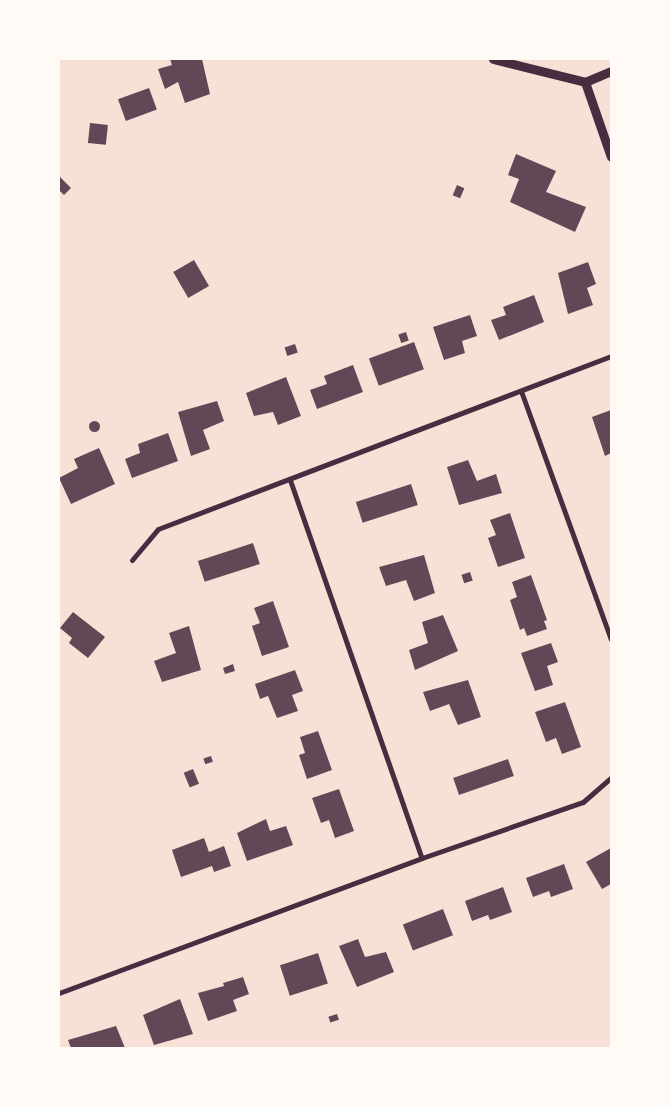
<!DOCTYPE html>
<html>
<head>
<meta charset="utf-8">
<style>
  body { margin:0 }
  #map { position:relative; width:670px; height:1107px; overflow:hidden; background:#f7e1d7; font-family:"Roboto Serif",serif }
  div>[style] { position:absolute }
  .building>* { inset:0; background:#644757; transform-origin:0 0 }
  .round { border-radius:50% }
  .minor>* { height:5px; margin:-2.5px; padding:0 2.5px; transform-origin:2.5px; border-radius:2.5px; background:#4a2c40 }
  .tertiary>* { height:9px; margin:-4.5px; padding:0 4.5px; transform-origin:4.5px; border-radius:4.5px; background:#4a2c40 }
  span { translate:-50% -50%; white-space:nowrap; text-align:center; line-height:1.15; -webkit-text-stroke:4px #fffaf5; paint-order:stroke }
  .frame { position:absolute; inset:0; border:60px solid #fffaf5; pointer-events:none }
</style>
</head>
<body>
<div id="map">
  <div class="building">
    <div style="clip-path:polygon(170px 59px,202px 59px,210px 94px,185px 103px,178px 82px,165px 89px,158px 69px,172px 65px)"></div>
    <div style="left:149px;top:88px;width:23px;height:33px;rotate:70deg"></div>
    <div style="left:90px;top:123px;width:18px;height:20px;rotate:6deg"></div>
    <div style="clip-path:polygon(516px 154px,556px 171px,546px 192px,586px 207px,575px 232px,510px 202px,519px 179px,508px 175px)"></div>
    <div style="clip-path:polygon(59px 176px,71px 188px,64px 195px,59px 190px)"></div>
    <div style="left:457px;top:185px;width:8px;height:11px;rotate:23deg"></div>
    <div style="left:194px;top:260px;width:30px;height:24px;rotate:60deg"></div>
    <div style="clip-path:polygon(588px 262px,596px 284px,587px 288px,593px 305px,568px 314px,558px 273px)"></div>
    <div style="clip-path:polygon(534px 295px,544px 322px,499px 340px,491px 320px,506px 315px,503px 307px)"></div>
    <div style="clip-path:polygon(470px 315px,477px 336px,462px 341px,465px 353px,444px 360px,433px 327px)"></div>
    <div style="left:406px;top:332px;width:9px;height:8px;rotate:72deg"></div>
    <div style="left:414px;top:342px;width:29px;height:48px;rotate:70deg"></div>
    <div style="left:295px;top:344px;width:9px;height:11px;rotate:72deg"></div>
    <div style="clip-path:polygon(353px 365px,363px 392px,317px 409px,310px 390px,327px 384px,324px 376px)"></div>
    <div style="clip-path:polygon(286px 377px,301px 416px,278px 425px,273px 412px,254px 416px,246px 393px)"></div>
    <div style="clip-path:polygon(217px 401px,224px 421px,203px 430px,210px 449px,191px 456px,178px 412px)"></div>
    <div style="clip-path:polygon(611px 410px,611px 453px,605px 456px,592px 417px)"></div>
    <div class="round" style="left:88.5px;top:420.5px;width:11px;height:11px"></div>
    <div style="clip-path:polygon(168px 433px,178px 461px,132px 478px,125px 459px,140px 453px,138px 444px)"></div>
    <div style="clip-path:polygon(99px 448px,115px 484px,71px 504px,59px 478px,78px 468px,74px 459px)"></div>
    <div style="clip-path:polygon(468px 460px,477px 481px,496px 474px,502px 493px,459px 505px,447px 467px)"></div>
    <div style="left:411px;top:484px;width:22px;height:58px;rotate:72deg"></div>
    <div style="clip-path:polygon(510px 513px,525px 558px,498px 567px,488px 538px,496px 535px,490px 520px)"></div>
    <div style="left:253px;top:543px;width:22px;height:58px;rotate:72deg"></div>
    <div style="clip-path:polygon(424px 555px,435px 593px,414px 601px,406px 580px,386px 586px,379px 567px)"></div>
    <div style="left:470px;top:572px;width:9px;height:9px;rotate:72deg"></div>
    <div style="clip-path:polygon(531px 575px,547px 620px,544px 621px,547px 629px,527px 636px,524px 628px,520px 630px,510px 600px,517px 597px,512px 582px)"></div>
    <div style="clip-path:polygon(273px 601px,289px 647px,262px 656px,252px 626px,260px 623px,254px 608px)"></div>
    <div style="clip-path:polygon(73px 612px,105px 637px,88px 658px,69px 643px,72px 638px,60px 628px)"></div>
    <div style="clip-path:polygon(443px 615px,458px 651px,415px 670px,409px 650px,428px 643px,422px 622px)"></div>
    <div style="clip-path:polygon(189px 626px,201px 670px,162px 682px,154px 661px,176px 653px,169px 633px)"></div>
    <div style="clip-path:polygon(551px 643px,558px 662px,547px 666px,553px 685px,535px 691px,521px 653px)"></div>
    <div style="clip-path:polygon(233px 664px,235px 671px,225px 674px,223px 668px)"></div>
    <div style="clip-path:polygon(295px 670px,303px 691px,292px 695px,298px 711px,277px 718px,268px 696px,260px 699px,255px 684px)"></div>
    <div style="clip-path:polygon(468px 680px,481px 717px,458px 725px,449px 704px,430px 711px,423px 692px)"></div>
    <div style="clip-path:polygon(565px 702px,581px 747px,562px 754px,556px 738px,546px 742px,535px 712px)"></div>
    <div style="clip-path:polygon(318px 731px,332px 770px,307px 779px,299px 755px,305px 753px,300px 737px)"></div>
    <div style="left:211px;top:756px;width:6px;height:8px;rotate:72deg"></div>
    <div style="left:508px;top:759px;width:18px;height:58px;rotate:71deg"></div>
    <div style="left:193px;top:769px;width:16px;height:10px;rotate:68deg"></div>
    <div style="clip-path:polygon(339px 789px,354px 831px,335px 838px,329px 820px,321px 823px,312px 798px)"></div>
    <div style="clip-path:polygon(266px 819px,270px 831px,286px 826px,293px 845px,247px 861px,237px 833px)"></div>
    <div style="clip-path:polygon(204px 838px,209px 852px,224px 846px,231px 866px,214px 872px,212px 866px,181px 877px,172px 850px)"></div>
    <div style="clip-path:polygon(611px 848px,611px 884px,602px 889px,586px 862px)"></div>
    <div style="clip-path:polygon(564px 864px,573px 889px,551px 897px,549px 891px,533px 897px,526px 878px)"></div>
    <div style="clip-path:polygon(503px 887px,512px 912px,490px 920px,488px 915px,472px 921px,465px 901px)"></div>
    <div style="left:443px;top:909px;width:28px;height:43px;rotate:69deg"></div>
    <div style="clip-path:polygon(358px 939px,365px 957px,386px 952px,394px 972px,357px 987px,339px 946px)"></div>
    <div style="left:318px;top:953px;width:32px;height:40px;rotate:72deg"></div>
    <div style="clip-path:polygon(243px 977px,249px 994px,233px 1000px,237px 1011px,208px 1021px,198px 993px,224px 986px,223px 983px)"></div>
    <div style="clip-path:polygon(180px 999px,193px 1034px,154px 1045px,143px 1015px)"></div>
    <div style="left:337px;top:1014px;width:6px;height:9px;rotate:72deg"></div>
    <div style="clip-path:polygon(116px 1026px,125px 1048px,71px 1048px,68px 1040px)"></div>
  </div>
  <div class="minor">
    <div style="left:521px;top:391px;width:264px;rotate:70.1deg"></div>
    <div style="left:290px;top:480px;width:400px;rotate:70.8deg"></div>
    <div style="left:132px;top:560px;width:40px;rotate:-50deg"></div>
    <div style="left:158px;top:529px;width:485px;rotate:-20.9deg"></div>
    <div style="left:59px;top:993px;width:387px;rotate:-20.4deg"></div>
    <div style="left:422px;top:858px;width:170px;rotate:-19.2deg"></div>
    <div style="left:583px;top:802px;width:37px;rotate:-41deg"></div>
  </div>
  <div class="tertiary">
    <div style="left:493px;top:59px;width:95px;rotate:14deg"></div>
    <div style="left:585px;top:82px;width:28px;rotate:-23deg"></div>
    <div style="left:585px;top:82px;width:79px;rotate:70.9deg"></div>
  </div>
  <div class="frame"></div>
</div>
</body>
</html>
